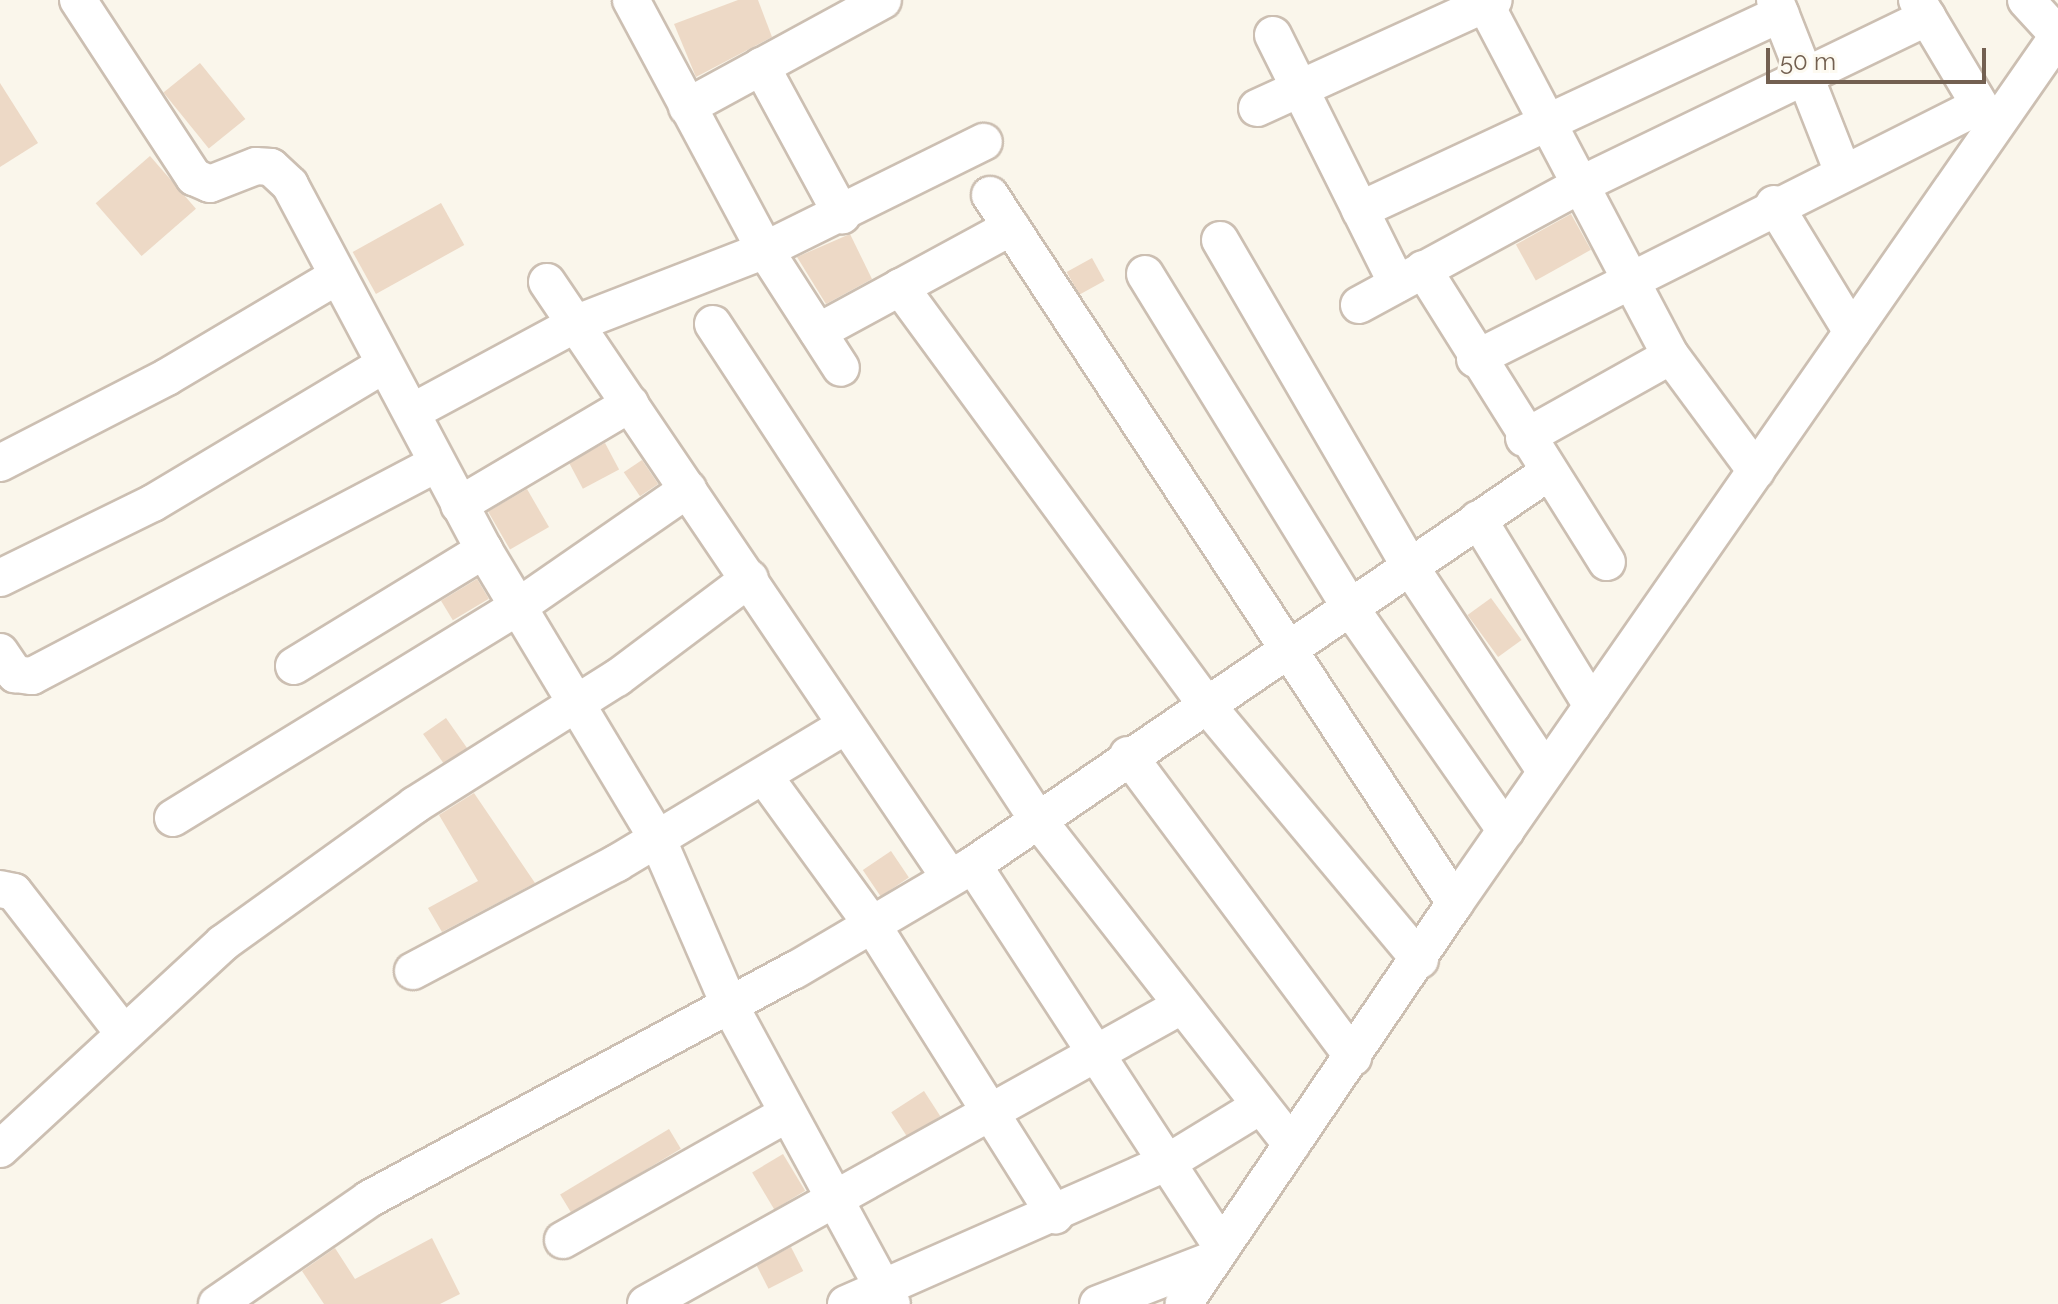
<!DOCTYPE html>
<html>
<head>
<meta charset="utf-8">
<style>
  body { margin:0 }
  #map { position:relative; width:2058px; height:1304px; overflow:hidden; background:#faf6eb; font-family:Raleway,sans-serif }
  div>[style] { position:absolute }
  .building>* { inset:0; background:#edd9c6; transform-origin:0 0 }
  .roads { filter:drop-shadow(2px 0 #ccbfb2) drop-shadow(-2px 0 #ccbfb2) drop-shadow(0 2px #ccbfb2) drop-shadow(0 -2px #ccbfb2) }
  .minor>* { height:36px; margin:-18px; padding:0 18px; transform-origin:18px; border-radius:18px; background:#fff }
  span { translate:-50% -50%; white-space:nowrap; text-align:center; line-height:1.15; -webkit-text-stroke:6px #fdfaf1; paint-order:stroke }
  .scale { position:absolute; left:1766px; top:48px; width:220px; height:36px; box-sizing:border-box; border:4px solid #736051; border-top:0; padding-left:10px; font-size:24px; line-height:28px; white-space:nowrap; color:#736051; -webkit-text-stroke:6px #fdfaf1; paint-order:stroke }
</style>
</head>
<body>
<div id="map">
  <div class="building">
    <div style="clip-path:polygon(738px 0,758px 0,772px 37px,696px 77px,674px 24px)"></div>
    <div style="left:200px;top:63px;width:72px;height:47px;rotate:51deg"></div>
    <div style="clip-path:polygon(0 83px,38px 143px,0 167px)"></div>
    <div style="left:150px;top:156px;width:70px;height:72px;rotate:49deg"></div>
    <div style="left:441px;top:203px;width:48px;height:101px;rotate:61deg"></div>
    <div style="left:1571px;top:214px;width:41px;height:63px;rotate:61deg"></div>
    <div style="clip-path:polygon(850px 234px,872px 279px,826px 304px,797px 257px)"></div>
    <div style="left:1092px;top:258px;width:26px;height:29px;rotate:61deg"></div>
    <div style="left:605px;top:443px;width:30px;height:41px;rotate:62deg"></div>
    <div style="left:642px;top:460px;width:29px;height:22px;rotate:56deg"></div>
    <div style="left:527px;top:489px;width:44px;height:45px;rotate:60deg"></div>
    <div style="left:477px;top:579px;width:23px;height:42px;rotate:59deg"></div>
    <div style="left:1491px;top:598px;width:52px;height:29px;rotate:54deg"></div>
    <div style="left:446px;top:718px;width:37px;height:28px;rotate:55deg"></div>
    <div style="clip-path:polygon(474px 793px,535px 883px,442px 932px,428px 908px,478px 881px,439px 815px)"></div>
    <div style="left:891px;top:851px;width:32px;height:34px;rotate:56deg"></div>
    <div style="left:924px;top:1091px;width:30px;height:39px;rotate:57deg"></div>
    <div style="left:669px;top:1129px;width:23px;height:127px;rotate:59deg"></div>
    <div style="left:783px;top:1154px;width:43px;height:36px;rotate:59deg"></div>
    <div style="clip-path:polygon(432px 1238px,460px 1294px,440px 1304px,324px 1304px,302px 1271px,335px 1248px,355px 1279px)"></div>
    <div style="left:791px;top:1247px;width:27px;height:39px;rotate:63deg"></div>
  </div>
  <div class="roads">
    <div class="minor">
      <div style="left:78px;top:0;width:212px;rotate:56.8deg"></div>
      <div style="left:194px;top:177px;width:17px;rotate:24deg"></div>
      <div style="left:210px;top:184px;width:49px;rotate:-21.4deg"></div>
      <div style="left:256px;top:166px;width:15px;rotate:4deg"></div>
      <div style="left:271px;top:167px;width:26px;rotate:43deg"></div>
      <div style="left:290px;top:185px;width:413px;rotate:62deg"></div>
      <div style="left:484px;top:550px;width:338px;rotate:59deg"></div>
      <div style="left:658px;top:840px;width:181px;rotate:66.6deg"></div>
      <div style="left:730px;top:1006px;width:339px;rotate:61.5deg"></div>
      <div style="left:631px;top:0;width:284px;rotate:61.8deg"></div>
      <div style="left:765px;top:250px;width:140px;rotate:57.2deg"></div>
      <div style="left:1483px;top:0;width:403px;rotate:62.2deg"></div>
      <div style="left:1671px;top:356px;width:143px;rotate:53.5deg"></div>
      <div style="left:1775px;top:0;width:183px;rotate:68.5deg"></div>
      <div style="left:1917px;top:0;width:147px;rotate:59.2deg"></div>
      <div style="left:2026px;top:0;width:47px;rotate:47.6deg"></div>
      <div style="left:1273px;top:35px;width:278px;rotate:63.5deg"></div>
      <div style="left:761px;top:66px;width:170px;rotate:61.5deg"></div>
      <div style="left:687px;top:107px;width:223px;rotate:-28.6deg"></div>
      <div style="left:1257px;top:108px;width:260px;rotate:-24.5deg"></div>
      <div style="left:990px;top:195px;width:847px;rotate:56.7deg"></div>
      <div style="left:1455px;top:903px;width:484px;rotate:124.1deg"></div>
      <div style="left:1774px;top:204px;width:150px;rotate:58.6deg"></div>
      <div style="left:1360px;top:210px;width:464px;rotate:-25deg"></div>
      <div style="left:1220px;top:240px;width:376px;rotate:59.8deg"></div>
      <div style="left:1409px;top:565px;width:248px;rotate:56.5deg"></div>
      <div style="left:1423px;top:269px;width:346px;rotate:57.9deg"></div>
      <div style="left:1145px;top:274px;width:390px;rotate:58.4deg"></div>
      <div style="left:1349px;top:606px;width:274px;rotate:55.1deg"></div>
      <div style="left:547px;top:282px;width:719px;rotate:55.93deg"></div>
      <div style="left:900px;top:287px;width:516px;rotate:53.75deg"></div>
      <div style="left:1205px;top:703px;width:335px;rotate:50.1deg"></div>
      <div style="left:1359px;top:305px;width:251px;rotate:-28.5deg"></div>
      <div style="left:1580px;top:185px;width:386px;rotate:-25.8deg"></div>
      <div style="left:713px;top:324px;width:593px;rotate:56.77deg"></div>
      <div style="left:1038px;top:820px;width:412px;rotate:52deg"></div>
      <div style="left:818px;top:332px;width:220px;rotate:-28.5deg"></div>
      <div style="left:1475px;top:359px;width:562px;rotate:-26.66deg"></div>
      <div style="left:412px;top:412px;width:187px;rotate:-28.3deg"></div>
      <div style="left:577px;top:323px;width:202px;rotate:-21.2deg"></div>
      <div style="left:765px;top:250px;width:244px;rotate:-26.3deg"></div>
      <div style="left:1524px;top:438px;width:168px;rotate:-29.2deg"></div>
      <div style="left:0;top:463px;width:188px;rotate:-27.2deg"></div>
      <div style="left:167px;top:377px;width:198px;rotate:-30.7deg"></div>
      <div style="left:459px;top:505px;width:199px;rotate:-30.6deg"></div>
      <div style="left:1478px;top:519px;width:219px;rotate:58.6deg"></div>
      <div style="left:0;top:578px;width:170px;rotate:-26.1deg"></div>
      <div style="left:153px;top:503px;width:270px;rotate:-30.9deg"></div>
      <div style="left:0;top:652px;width:27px;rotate:56deg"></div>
      <div style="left:15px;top:674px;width:17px;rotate:7deg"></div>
      <div style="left:32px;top:676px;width:456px;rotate:-27.7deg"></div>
      <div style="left:294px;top:666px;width:223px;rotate:-31.4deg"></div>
      <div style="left:1128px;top:755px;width:377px;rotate:53.3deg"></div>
      <div style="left:764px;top:776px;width:185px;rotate:54deg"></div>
      <div style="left:873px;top:926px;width:342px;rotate:57.8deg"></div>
      <div style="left:173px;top:818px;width:409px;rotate:-31.5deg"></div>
      <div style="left:522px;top:604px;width:202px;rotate:-34.7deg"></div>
      <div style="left:973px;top:865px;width:456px;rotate:56.9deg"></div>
      <div style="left:0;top:889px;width:14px;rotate:12deg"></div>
      <div style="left:14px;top:892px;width:176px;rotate:52.2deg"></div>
      <div style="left:1455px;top:903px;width:1056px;rotate:-55.18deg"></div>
      <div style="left:413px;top:971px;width:231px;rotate:-27.9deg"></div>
      <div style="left:617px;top:863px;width:264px;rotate:-31deg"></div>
      <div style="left:0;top:1149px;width:304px;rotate:-42.7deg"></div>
      <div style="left:223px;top:943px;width:236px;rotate:-35.7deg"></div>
      <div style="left:415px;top:805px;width:239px;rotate:-32.2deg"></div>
      <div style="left:617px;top:678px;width:166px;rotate:-36.9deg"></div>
      <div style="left:563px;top:1240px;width:255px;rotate:-29.4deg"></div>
      <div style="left:217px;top:1304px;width:185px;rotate:-34.6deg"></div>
      <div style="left:369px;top:1199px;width:484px;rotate:-28.3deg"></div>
      <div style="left:795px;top:970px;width:207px;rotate:-30.5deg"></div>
      <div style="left:973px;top:865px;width:694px;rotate:-34.31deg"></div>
      <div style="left:646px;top:1304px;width:612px;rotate:-29.12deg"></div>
      <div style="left:846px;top:1304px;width:354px;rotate:-23.8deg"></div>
      <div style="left:1170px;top:1161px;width:105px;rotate:-31.4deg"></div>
      <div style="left:1098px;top:1304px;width:124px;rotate:-21.2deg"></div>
    </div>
  </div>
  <div class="scale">50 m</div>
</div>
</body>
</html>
